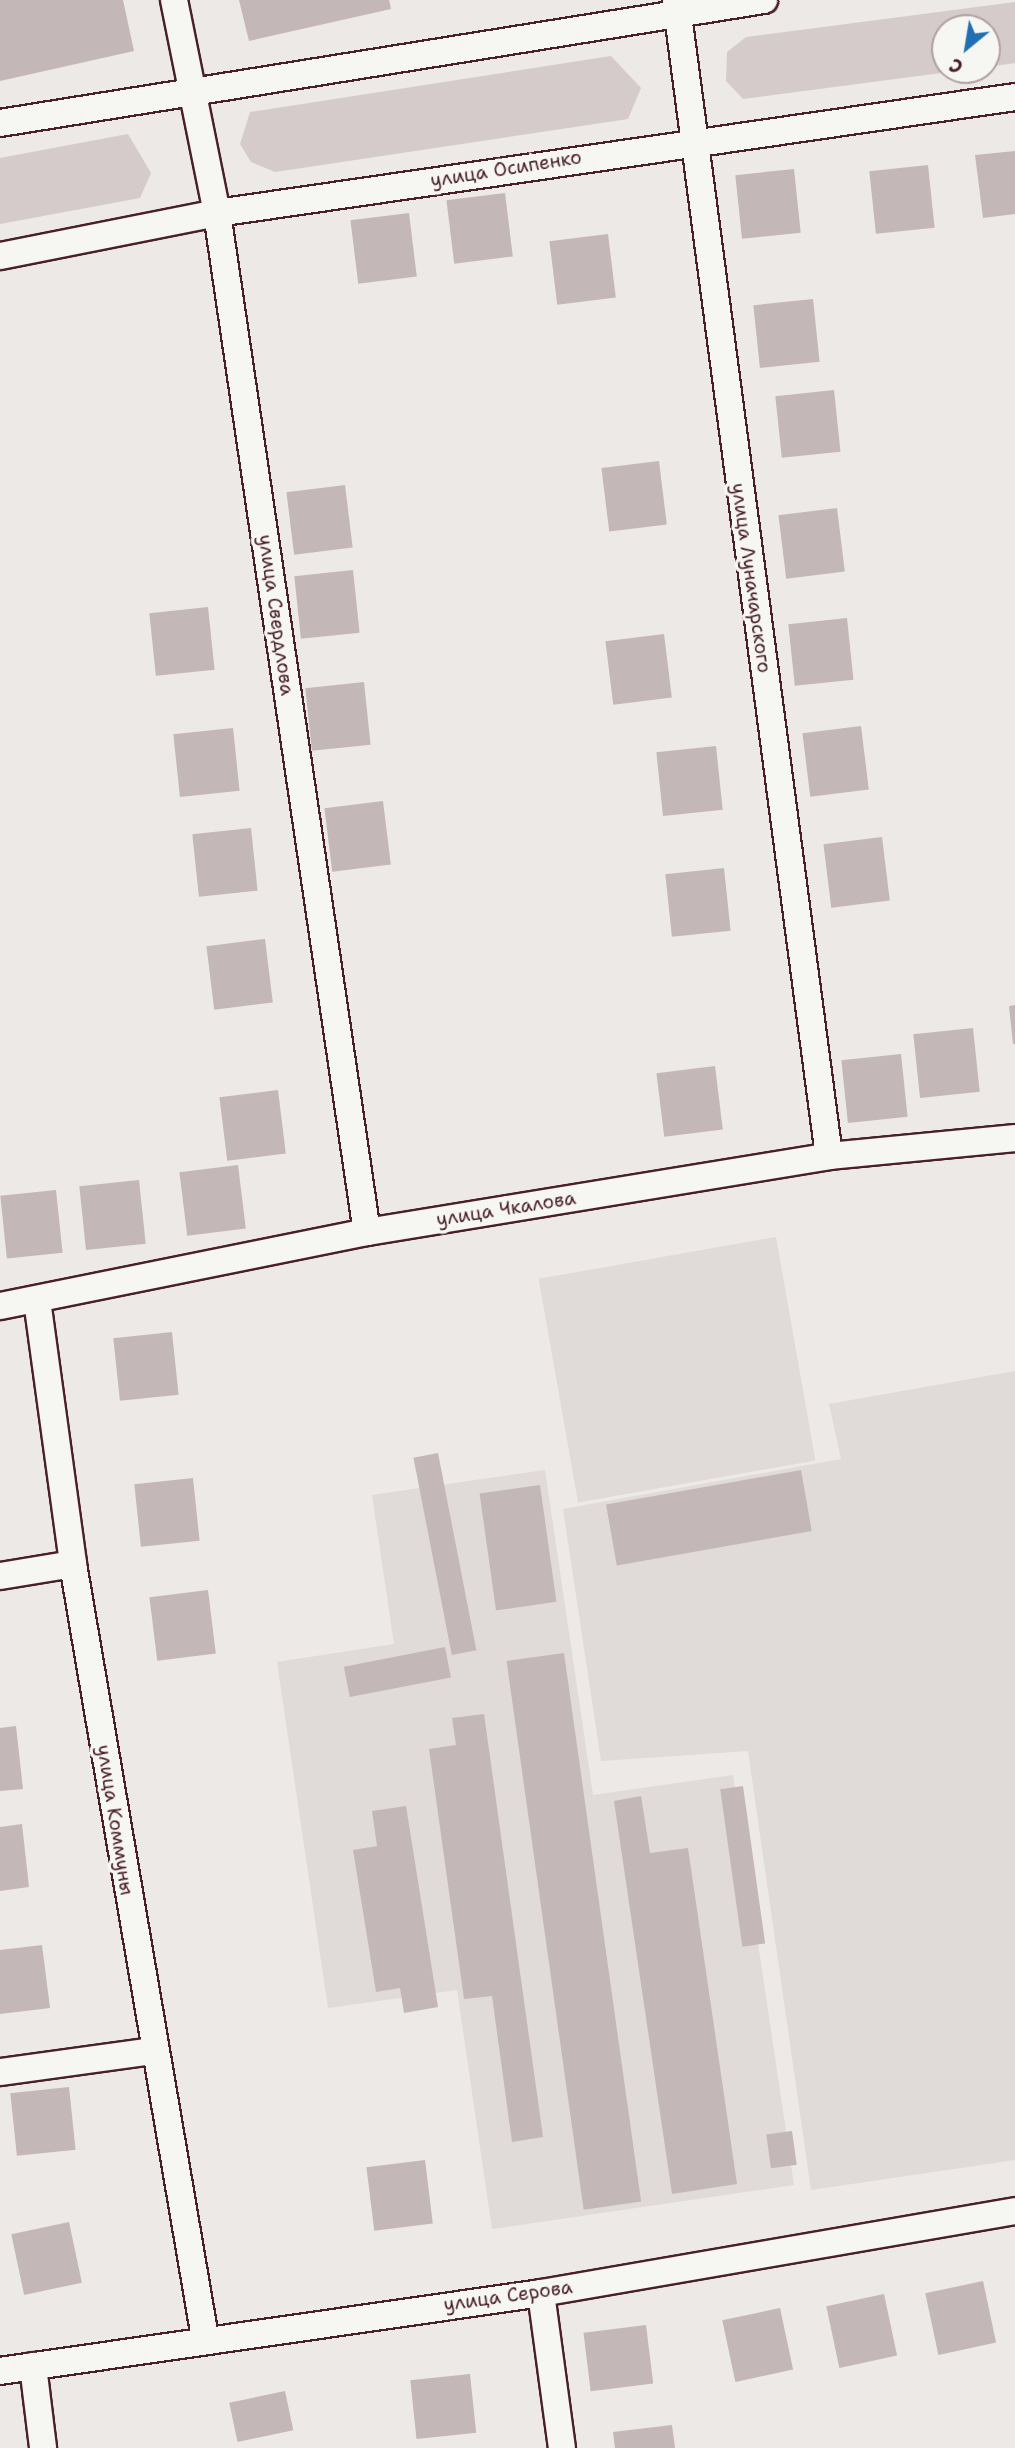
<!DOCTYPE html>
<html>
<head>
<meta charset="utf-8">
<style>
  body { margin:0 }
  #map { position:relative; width:1015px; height:2448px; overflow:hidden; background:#ece9e6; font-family:"Shantell Sans",sans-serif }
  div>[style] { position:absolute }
  .built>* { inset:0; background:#e0dad8; transform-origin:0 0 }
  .green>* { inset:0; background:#d4cbca }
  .building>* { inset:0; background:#c4b7b7; transform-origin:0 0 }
  .roads { filter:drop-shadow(2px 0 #4a1f2b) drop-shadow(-2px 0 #4a1f2b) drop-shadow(0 2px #4a1f2b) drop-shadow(0 -2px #4a1f2b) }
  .street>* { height:26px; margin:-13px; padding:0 13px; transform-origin:13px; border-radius:13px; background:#f6f6f2 }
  span { translate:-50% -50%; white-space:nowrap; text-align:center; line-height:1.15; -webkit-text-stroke:7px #f6f6f2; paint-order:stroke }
  .street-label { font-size:19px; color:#4a1f2b }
  .north { position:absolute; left:931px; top:14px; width:70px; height:70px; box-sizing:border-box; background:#f6f6f2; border:2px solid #b1a0a2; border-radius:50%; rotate:210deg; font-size:19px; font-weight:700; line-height:28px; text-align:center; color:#4a1f2b }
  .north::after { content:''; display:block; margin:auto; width:24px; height:32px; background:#1f6fb2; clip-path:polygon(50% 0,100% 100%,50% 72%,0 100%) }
</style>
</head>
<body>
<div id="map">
  <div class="built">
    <div style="left:776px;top:1237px;width:227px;height:241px;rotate:80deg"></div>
    <div style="clip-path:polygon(1015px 1371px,1015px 2160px,811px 2190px,748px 1751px,601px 1761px,563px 1509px,841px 1459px,829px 1404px)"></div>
    <div style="clip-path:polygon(545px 1470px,593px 1795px,733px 1775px,794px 2185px,492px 2229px,457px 1990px,328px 2008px,277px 1662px,394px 1644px,372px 1495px)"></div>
  </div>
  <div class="green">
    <div style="clip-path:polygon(1015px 2px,1015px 63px,987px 67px,987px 28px,945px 28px,945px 70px,964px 70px,743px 99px,726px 81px,727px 52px,746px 37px)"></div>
    <div style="clip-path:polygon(611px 56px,641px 88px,628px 119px,275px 172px,251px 162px,240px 144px,250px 112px)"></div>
    <div style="clip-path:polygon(128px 134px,151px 173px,140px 198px,0 224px,0 158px)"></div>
  </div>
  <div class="building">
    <div style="clip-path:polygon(0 0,123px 0,134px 51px,0 81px)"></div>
    <div style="clip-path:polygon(239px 0,389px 0,391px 9px,249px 41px)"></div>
    <div style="clip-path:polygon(1015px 151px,1015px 214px,983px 218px,975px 155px)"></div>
    <div style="left:928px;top:165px;width:63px;height:59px;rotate:84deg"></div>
    <div style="left:794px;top:169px;width:64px;height:59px;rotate:84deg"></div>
    <div style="left:505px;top:193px;width:64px;height:59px;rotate:83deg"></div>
    <div style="left:409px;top:213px;width:64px;height:59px;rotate:83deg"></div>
    <div style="left:608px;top:234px;width:64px;height:59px;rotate:83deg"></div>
    <div style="left:813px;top:299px;width:63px;height:60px;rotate:84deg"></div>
    <div style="left:834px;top:390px;width:62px;height:59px;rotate:84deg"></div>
    <div style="left:659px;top:461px;width:64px;height:58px;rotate:83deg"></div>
    <div style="left:345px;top:485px;width:63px;height:59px;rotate:83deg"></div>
    <div style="left:837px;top:508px;width:64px;height:59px;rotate:83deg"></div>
    <div style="left:353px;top:570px;width:63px;height:59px;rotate:84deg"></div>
    <div style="left:208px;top:607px;width:63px;height:59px;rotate:84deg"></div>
    <div style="left:847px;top:618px;width:62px;height:59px;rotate:84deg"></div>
    <div style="left:664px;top:634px;width:64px;height:59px;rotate:83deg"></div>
    <div style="left:364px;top:682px;width:63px;height:59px;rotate:84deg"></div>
    <div style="left:861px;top:726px;width:64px;height:59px;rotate:83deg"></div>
    <div style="left:233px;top:728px;width:63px;height:60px;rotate:84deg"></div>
    <div style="left:716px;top:746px;width:64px;height:60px;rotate:84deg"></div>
    <div style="left:383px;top:801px;width:64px;height:59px;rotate:83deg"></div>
    <div style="left:251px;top:828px;width:63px;height:59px;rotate:84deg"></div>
    <div style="left:882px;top:837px;width:64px;height:59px;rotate:83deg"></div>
    <div style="left:724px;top:868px;width:63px;height:59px;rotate:84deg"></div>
    <div style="left:265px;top:939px;width:64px;height:59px;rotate:83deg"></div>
    <div style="clip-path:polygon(1015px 1005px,1015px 1044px,1013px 1044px,1009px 1006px)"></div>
    <div style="left:973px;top:1028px;width:64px;height:60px;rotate:84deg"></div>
    <div style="left:901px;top:1054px;width:63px;height:60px;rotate:84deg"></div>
    <div style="left:715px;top:1066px;width:64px;height:59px;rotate:83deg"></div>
    <div style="left:278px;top:1090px;width:64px;height:59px;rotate:83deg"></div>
    <div style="left:238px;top:1165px;width:64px;height:59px;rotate:83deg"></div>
    <div style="left:139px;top:1180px;width:64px;height:60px;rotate:84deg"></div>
    <div style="left:56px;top:1190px;width:63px;height:56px;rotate:84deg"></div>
    <div style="left:172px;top:1332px;width:63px;height:59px;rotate:84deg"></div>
    <div style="left:438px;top:1453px;width:201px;height:25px;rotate:79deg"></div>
    <div style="left:801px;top:1470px;width:62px;height:198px;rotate:80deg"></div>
    <div style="left:193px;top:1478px;width:63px;height:59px;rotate:84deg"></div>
    <div style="left:540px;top:1485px;width:118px;height:61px;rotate:82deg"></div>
    <div style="left:208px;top:1590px;width:64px;height:59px;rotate:83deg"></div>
    <div style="left:445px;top:1647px;width:31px;height:103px;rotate:79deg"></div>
    <div style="left:564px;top:1653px;width:554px;height:58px;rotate:82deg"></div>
    <div style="clip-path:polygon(484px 1714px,543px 2137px,512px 2142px,492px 1996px,464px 1999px,429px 1749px,456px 1745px,452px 1718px)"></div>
    <div style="clip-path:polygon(16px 1726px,23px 1789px,0 1791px,0 1728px)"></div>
    <div style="left:743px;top:1786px;width:159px;height:23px;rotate:82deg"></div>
    <div style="clip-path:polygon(641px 1796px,650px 1853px,688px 1848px,737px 2184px,672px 2194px,614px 1801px)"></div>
    <div style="clip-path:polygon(406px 1806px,438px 2007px,404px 2013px,400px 1988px,376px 1992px,353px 1850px,377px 1846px,372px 1811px)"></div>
    <div style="clip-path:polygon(22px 1824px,29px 1887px,0 1891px,0 1827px)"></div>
    <div style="clip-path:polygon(42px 1945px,50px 2008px,0 2014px,0 1950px)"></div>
    <div style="left:69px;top:2087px;width:63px;height:59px;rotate:84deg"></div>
    <div style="left:792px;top:2131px;width:34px;height:26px;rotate:82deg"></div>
    <div style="left:425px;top:2160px;width:64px;height:59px;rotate:83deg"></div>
    <div style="left:69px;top:2222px;width:62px;height:59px;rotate:78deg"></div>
    <div style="left:983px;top:2281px;width:63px;height:59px;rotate:78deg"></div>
    <div style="left:884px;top:2294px;width:63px;height:59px;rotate:78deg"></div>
    <div style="left:780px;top:2308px;width:63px;height:59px;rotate:78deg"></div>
    <div style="left:646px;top:2325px;width:59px;height:63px;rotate:83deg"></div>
    <div style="left:470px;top:2374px;width:59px;height:60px;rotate:84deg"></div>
    <div style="left:285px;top:2391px;width:40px;height:57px;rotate:78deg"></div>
    <div style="clip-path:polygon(672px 2425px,675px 2448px,615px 2448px,613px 2432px)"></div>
  </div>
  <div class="roads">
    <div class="street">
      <div style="left:174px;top:0;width:217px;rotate:78.6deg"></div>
      <div style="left:217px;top:213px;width:1030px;rotate:81.63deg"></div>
      <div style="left:676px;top:0;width:1166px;rotate:82.46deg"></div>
      <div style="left:0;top:123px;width:774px;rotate:-9.15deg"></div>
      <div style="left:0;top:256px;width:221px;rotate:-11.2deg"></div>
      <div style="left:217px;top:213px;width:806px;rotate:-8.27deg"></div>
      <div style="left:37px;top:1300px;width:266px;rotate:82.2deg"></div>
      <div style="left:73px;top:1564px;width:785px;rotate:80.32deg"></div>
      <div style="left:0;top:1306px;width:374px;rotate:-11.4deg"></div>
      <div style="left:367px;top:1232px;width:468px;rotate:-9.3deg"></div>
      <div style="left:829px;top:1156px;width:187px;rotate:-5.5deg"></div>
      <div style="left:0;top:1576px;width:74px;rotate:-9.3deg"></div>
      <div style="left:0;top:2072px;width:155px;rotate:-7.8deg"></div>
      <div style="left:541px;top:2293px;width:156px;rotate:82.3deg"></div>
      <div style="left:33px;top:2366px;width:83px;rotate:83deg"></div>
      <div style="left:0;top:2371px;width:547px;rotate:-8.2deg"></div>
      <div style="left:541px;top:2293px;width:481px;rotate:-9.8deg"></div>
    </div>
  </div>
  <div class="street-label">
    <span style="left:506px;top:169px;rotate:-9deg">улица Осипенко</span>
    <span style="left:751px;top:578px;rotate:82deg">улица Луначарского</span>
    <span style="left:276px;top:615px;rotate:82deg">улица Свердлова</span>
    <span style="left:506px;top:1209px;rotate:-9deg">улица Чкалова</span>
    <span style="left:115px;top:1820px;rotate:81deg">улица Коммуны</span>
    <span style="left:508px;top:2296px;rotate:-8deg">улица Серова</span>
  </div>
  <div class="north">С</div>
</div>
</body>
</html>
